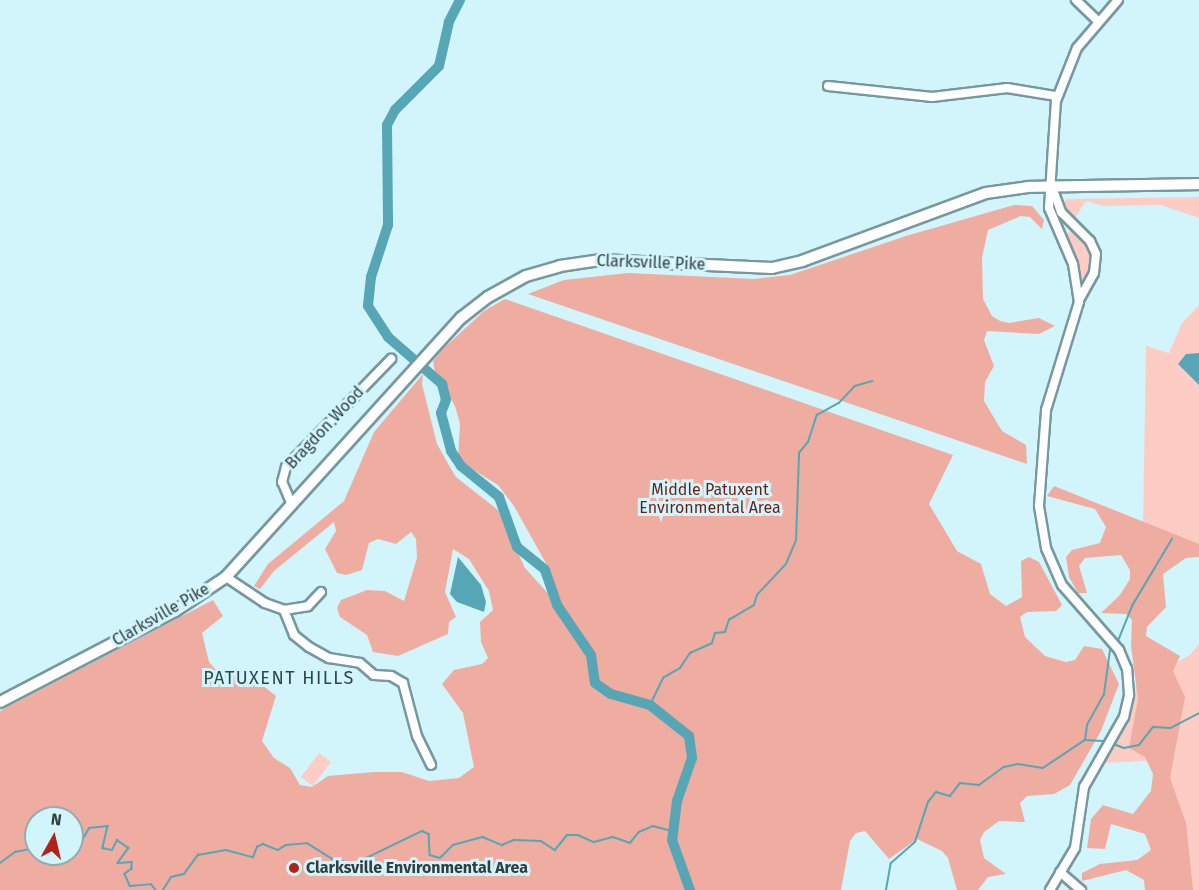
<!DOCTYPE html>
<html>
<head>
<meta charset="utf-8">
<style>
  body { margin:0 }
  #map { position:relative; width:1199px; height:890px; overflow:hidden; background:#d2f5fc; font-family:"Fira Sans",sans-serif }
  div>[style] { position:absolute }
  .green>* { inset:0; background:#fdccc4; transform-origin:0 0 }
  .forest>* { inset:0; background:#efaca1 }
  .water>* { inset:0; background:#57a6b5 }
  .stream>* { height:1.5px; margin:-0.75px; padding:0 0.75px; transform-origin:0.75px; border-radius:0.75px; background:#57a6b5 }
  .river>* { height:10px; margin:-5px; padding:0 5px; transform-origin:5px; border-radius:5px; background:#57a6b5 }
  .roads { filter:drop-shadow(2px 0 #78989f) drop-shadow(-2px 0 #78989f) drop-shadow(0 2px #78989f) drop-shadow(0 -2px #78989f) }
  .minor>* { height:8px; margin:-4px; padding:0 4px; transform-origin:4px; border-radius:4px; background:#fff }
  .major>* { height:10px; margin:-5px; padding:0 5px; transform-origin:5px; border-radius:5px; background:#fff }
  .dots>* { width:16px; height:16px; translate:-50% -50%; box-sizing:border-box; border:3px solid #d2f5fc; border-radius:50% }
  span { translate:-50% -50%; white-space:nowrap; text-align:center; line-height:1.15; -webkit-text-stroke:6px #d2f5fc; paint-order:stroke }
  .street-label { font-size:16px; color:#313f41 }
  .park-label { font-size:16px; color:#6c1f18 }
  .poi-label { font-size:16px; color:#313f41; font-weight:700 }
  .left { translate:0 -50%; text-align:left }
  .neighbourhood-label { font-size:18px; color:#2a484e; letter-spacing:1.5px }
  .north { position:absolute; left:24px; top:806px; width:60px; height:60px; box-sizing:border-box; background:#d2f5fc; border:2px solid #92acb1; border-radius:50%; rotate:8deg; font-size:16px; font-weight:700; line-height:24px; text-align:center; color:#313f41 }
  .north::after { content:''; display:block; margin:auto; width:21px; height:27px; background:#b12219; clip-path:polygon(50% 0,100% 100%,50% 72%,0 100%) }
</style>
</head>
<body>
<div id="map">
  <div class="green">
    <div style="clip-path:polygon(1199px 197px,1199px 218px,1161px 205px,1103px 206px,1086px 201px,1073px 221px,1062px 205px,1067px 199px)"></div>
    <div style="clip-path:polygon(1073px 229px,1087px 242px,1093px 254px,1092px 271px,1083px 284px,1064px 236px)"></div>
    <div style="clip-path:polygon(1199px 305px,1199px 547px,1143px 528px,1146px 346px,1169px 353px,1182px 323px)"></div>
    <div style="clip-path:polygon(1199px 644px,1199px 890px,1179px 890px,1162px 760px,1105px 763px,1130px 720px,1136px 687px,1191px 654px)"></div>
    <div style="left:319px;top:753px;width:15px;height:30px;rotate:37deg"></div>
  </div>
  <div class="forest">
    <div style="clip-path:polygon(1014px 205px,1032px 206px,1044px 220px,1042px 229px,1030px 217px,1021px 216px,988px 230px,982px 258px,983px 299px,992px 316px,1000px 321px,1009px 323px,1039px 318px,1055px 326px,1039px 334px,987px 331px,984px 340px,994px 366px,985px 382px,984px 401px,1002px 431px,1026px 445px,1027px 464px,528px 294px,564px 280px,628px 273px,754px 279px,790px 275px,906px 236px)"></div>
    <div style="clip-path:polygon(evenodd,505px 299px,953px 455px,929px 504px,957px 551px,981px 564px,990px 594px,1006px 606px,1022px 597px,1021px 561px,1029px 557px,1039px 562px,1062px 605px,1056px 611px,1027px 612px,1020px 617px,1025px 637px,1045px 656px,1066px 662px,1075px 660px,1084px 646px,1102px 649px,1119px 684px,1101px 731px,1070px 785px,1054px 794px,1027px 796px,1020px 803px,1025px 822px,999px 821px,984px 832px,980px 840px,984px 858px,1006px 874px,988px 877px,978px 890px,957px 890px,948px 858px,942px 851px,917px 839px,889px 859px,865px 831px,856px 833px,850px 841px,841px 890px,0 890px,0 711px,213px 600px,223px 616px,202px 633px,209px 662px,215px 669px,262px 685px,276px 696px,262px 741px,274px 758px,290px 768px,300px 785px,312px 787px,328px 776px,374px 772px,402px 772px,429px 781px,459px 778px,474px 767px,463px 713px,442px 684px,454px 670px,482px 664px,488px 658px,481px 642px,480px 622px,493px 610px,489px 591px,469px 559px,453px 549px,445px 592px,456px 617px,449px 622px,448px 634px,398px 656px,373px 652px,367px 635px,340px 617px,337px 608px,341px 600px,367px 590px,385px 591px,404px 601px,417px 558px,416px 539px,411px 532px,396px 544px,378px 539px,369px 543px,362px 570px,346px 575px,337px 573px,325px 549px,336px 531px,334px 522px,274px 571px,260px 589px,254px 586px,268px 564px,344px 501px,374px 432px,423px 374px,422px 384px,437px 444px,451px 469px,456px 477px,498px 510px,525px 568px,554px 600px,552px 574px,514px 506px,498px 485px,458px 460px,460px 424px,455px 406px,435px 373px,433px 361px,445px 347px,484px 311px,505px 299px,36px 818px,72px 818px,72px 854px,36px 854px,36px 818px)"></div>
    <div style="clip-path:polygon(1054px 486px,1199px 544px,1199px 557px,1186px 558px,1163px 574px,1166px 607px,1147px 627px,1146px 636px,1180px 656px,1173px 671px,1185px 697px,1170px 778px,1186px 823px,1193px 890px,1145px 890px,1144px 880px,1126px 870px,1082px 881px,1082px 873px,1100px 864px,1137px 860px,1151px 850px,1145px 834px,1111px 824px,1105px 849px,1087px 848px,1091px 819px,1103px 805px,1133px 814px,1151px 791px,1153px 774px,1145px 757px,1129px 748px,1138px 699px,1131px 646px,1132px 620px,1126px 614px,1101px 613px,1120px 595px,1130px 579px,1130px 570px,1121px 555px,1085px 558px,1079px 566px,1087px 593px,1078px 593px,1069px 577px,1066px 557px,1072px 550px,1100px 543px,1106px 527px,1095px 509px,1047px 496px)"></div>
  </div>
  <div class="water">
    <div style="clip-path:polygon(1199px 353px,1199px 385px,1178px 364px,1186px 354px)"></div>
    <div style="clip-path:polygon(458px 557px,481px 585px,486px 602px,484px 612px,457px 602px,450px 594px)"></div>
  </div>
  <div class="stream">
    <div style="left:1118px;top:641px;width:38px;rotate:-68deg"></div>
    <div style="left:1132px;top:606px;width:78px;rotate:-59.2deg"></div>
    <div style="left:650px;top:705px;width:30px;rotate:-64deg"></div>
    <div style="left:663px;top:678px;width:20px;rotate:-30deg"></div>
    <div style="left:680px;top:668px;width:18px;rotate:-56deg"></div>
    <div style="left:690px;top:653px;width:24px;rotate:-24deg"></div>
    <div style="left:712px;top:643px;width:10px;rotate:-73deg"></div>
    <div style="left:715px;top:633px;width:10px;rotate:-6deg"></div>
    <div style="left:725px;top:632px;width:13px;rotate:-72deg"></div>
    <div style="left:729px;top:620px;width:29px;rotate:-31deg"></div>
    <div style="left:754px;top:605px;width:10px;rotate:-73deg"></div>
    <div style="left:757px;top:595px;width:42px;rotate:-46.9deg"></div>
    <div style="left:786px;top:564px;width:25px;rotate:-67deg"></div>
    <div style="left:796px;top:541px;width:88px;rotate:-88deg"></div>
    <div style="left:799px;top:453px;width:14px;rotate:-51deg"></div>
    <div style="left:808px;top:442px;width:28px;rotate:-72deg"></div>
    <div style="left:817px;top:415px;width:25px;rotate:-29deg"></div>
    <div style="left:839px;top:403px;width:23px;rotate:-47deg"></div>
    <div style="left:855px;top:386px;width:18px;rotate:-16deg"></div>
    <div style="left:1085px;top:740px;width:15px;rotate:-82deg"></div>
    <div style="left:1087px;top:725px;width:35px;rotate:-61deg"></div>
    <div style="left:1104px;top:694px;width:44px;rotate:-82.2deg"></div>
    <div style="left:1114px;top:744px;width:11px;rotate:22deg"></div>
    <div style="left:1124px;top:748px;width:15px;rotate:-11deg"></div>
    <div style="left:1139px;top:745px;width:23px;rotate:-52deg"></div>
    <div style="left:1153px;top:727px;width:18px;rotate:3deg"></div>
    <div style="left:1171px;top:728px;width:32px;rotate:-28deg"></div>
    <div style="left:72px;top:848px;width:5px;rotate:11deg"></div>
    <div style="left:77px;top:849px;width:24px;rotate:-60deg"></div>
    <div style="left:89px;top:828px;width:19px;rotate:-6deg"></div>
    <div style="left:108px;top:826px;width:23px;rotate:103deg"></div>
    <div style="left:103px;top:848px;width:9px;rotate:13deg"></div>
    <div style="left:112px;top:850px;width:11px;rotate:-63deg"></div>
    <div style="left:117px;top:840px;width:14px;rotate:34deg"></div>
    <div style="left:129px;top:848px;width:19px;rotate:126deg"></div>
    <div style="left:118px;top:863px;width:14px;rotate:-4deg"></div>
    <div style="left:132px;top:862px;width:7px;rotate:90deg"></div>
    <div style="left:132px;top:869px;width:9px;rotate:144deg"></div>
    <div style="left:125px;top:874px;width:13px;rotate:67deg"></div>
    <div style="left:130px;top:886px;width:21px;rotate:-5deg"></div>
    <div style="left:151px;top:884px;width:8px;rotate:50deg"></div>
    <div style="left:0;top:863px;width:19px;rotate:-36deg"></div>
    <div style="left:15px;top:852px;width:21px;rotate:-11deg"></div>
    <div style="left:163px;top:890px;width:15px;rotate:-58deg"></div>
    <div style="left:171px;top:877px;width:13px;rotate:-13deg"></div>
    <div style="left:184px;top:874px;width:24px;rotate:-54deg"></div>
    <div style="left:198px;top:855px;width:28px;rotate:-10deg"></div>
    <div style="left:226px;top:850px;width:28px;rotate:15deg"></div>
    <div style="left:253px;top:857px;width:11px;rotate:-68deg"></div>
    <div style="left:257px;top:847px;width:7px;rotate:-27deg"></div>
    <div style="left:263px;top:844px;width:16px;rotate:22deg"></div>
    <div style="left:278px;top:850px;width:9px;rotate:-32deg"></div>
    <div style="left:286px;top:845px;width:21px;rotate:-5deg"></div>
    <div style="left:307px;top:843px;width:31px;rotate:32deg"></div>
    <div style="left:333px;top:859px;width:22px;rotate:13deg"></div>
    <div style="left:354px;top:864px;width:76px;rotate:-25.9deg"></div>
    <div style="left:422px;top:831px;width:8px;rotate:23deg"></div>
    <div style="left:429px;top:834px;width:21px;rotate:87deg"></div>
    <div style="left:430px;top:855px;width:10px;rotate:17deg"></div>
    <div style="left:440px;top:858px;width:18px;rotate:-45deg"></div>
    <div style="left:453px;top:845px;width:31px;rotate:-15deg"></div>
    <div style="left:483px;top:837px;width:21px;rotate:23deg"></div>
    <div style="left:502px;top:845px;width:13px;rotate:-23deg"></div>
    <div style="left:514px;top:840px;width:27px;rotate:2deg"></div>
    <div style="left:541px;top:841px;width:17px;rotate:33deg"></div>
    <div style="left:555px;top:850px;width:19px;rotate:-51deg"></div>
    <div style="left:567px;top:835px;width:11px"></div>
    <div style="left:578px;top:835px;width:17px;rotate:24deg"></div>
    <div style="left:594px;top:842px;width:20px;rotate:-15deg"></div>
    <div style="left:613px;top:837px;width:18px;rotate:19deg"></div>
    <div style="left:630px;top:843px;width:14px;rotate:-51deg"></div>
    <div style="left:639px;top:832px;width:15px;rotate:-23deg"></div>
    <div style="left:653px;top:826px;width:20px;rotate:15deg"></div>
    <div style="left:886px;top:890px;width:27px;rotate:-80deg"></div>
    <div style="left:891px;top:863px;width:32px;rotate:-41deg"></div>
    <div style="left:915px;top:842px;width:42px;rotate:-72deg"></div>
    <div style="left:928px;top:802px;width:13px;rotate:-51deg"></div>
    <div style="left:936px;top:792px;width:15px;rotate:16deg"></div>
    <div style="left:950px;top:796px;width:16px;rotate:-52deg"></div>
    <div style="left:960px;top:783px;width:19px;rotate:6deg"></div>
    <div style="left:979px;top:785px;width:31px;rotate:-36deg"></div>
    <div style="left:1004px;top:767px;width:14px;rotate:-12deg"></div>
    <div style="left:1018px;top:764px;width:25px;rotate:9deg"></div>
    <div style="left:1043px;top:768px;width:50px;rotate:-33.7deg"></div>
    <div style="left:1085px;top:740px;width:22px;rotate:3deg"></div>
  </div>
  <div class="river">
    <div style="left:460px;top:0;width:25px;rotate:117deg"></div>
    <div style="left:449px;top:22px;width:45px;rotate:102.8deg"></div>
    <div style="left:439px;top:66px;width:62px;rotate:135deg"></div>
    <div style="left:395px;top:110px;width:17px;rotate:118deg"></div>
    <div style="left:387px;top:125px;width:100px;rotate:89.4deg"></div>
    <div style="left:388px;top:225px;width:55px;rotate:108.1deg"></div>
    <div style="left:371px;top:277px;width:29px;rotate:96deg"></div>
    <div style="left:368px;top:306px;width:37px;rotate:57deg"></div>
    <div style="left:388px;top:337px;width:72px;rotate:41deg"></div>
    <div style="left:442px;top:384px;width:16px;rotate:76deg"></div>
    <div style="left:446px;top:400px;width:14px;rotate:111deg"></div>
    <div style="left:441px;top:413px;width:39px;rotate:75deg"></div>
    <div style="left:451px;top:451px;width:18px;rotate:56deg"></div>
    <div style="left:461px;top:466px;width:49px;rotate:39.2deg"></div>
    <div style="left:499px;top:497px;width:53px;rotate:70.2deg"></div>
    <div style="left:517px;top:547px;width:36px;rotate:39deg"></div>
    <div style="left:545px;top:570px;width:37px;rotate:71deg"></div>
    <div style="left:557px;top:605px;width:60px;rotate:55.8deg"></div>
    <div style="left:591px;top:655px;width:28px;rotate:82deg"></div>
    <div style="left:595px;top:683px;width:19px;rotate:35deg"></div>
    <div style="left:611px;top:694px;width:41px;rotate:15.8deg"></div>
    <div style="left:650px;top:705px;width:50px;rotate:38.5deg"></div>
    <div style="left:689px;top:736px;width:22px;rotate:82deg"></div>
    <div style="left:692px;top:758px;width:46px;rotate:109.2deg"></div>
    <div style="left:677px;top:801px;width:39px;rotate:97deg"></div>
    <div style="left:672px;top:840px;width:53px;rotate:70.2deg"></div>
  </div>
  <div class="roads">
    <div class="minor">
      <div style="left:1076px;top:0;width:29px;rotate:44deg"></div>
      <div style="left:828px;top:86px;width:105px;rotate:6deg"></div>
      <div style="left:932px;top:97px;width:76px;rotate:-6.8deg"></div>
      <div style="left:1007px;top:88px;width:50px;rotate:9.3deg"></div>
      <div style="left:1052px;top:187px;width:27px;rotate:70deg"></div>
      <div style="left:1061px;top:212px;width:41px;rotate:45deg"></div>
      <div style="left:1090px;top:241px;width:14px;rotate:65deg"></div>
      <div style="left:1096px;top:254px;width:19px;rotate:96deg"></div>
      <div style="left:1094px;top:273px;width:31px;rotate:119deg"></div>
      <div style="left:292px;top:505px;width:25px;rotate:-113deg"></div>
      <div style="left:282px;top:482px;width:16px;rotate:-75deg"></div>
      <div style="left:286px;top:467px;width:151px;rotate:-45.8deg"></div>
      <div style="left:226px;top:577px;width:47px;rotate:33.7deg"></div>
      <div style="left:265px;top:603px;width:20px;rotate:20deg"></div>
      <div style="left:284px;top:610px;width:24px;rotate:-9deg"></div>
      <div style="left:308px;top:606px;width:19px;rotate:-47deg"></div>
      <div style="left:284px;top:610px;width:27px;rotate:68deg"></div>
      <div style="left:294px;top:635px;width:19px;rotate:39deg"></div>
      <div style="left:309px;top:647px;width:23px;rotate:29deg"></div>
      <div style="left:329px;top:658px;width:31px;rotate:9deg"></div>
      <div style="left:360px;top:663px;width:18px;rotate:41deg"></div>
      <div style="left:374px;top:675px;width:17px;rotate:3deg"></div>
      <div style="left:391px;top:676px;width:14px;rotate:30deg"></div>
      <div style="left:403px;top:683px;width:55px;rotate:75.2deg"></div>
      <div style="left:417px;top:736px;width:32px;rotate:64deg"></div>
      <div style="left:1060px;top:872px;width:28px;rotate:41deg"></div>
      <div style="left:1050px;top:890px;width:49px;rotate:-59.2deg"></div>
      <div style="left:1075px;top:848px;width:62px;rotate:-81.6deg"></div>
      <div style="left:1084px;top:787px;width:81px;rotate:-60.3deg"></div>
      <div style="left:1124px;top:717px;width:23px;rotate:-77deg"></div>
      <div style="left:1129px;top:695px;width:26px;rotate:-94deg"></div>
      <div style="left:1127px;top:669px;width:21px;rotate:-113deg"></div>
      <div style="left:1119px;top:650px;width:86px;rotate:-131.2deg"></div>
      <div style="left:1062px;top:585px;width:40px;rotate:-113.4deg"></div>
      <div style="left:1046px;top:548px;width:43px;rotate:-99.5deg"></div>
      <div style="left:1039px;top:506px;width:96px;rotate:-85.8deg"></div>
      <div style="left:1046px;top:410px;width:113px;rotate:-73deg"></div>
      <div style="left:1079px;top:302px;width:38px;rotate:-99deg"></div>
      <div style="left:1073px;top:264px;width:61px;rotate:-113.2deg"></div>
      <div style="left:1049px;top:208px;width:107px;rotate:-86.3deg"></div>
      <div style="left:1056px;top:101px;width:57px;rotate:-68.4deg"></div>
      <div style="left:1077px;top:48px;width:63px;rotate:-49.5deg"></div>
    </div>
    <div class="major">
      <div style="left:0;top:702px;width:197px;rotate:-27.5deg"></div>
      <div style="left:175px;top:611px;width:61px;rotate:-33.7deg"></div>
      <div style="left:226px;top:577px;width:350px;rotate:-47.8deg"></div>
      <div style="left:461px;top:318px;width:34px;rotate:-38deg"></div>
      <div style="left:488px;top:297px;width:43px;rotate:-28.9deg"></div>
      <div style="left:526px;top:276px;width:35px;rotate:-16deg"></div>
      <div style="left:560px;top:266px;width:40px;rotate:-8.5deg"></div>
      <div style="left:600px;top:260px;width:172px;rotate:2.7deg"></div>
      <div style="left:772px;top:268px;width:31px;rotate:-13deg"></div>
      <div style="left:802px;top:261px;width:196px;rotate:-20.3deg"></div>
      <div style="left:986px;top:193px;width:42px;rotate:-8.1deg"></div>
      <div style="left:1028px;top:187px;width:171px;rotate:-1deg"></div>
    </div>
  </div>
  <div class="dots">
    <div style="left:294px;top:868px;background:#b12219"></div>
  </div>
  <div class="street-label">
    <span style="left:651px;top:263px;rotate:2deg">Clarksville Pike</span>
    <span style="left:325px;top:428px;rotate:-47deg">Bragdon Wood</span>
    <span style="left:161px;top:615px;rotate:-30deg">Clarksville Pike</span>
  </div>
  <div class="park-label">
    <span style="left:710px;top:499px">Middle Patuxent<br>Environmental Area</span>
  </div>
  <div class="poi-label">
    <span class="left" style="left:306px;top:868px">Clarksville Environmental Area</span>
  </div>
  <div class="neighbourhood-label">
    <span style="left:279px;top:678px">PATUXENT HILLS</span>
  </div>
  <div class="north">N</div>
</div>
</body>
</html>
